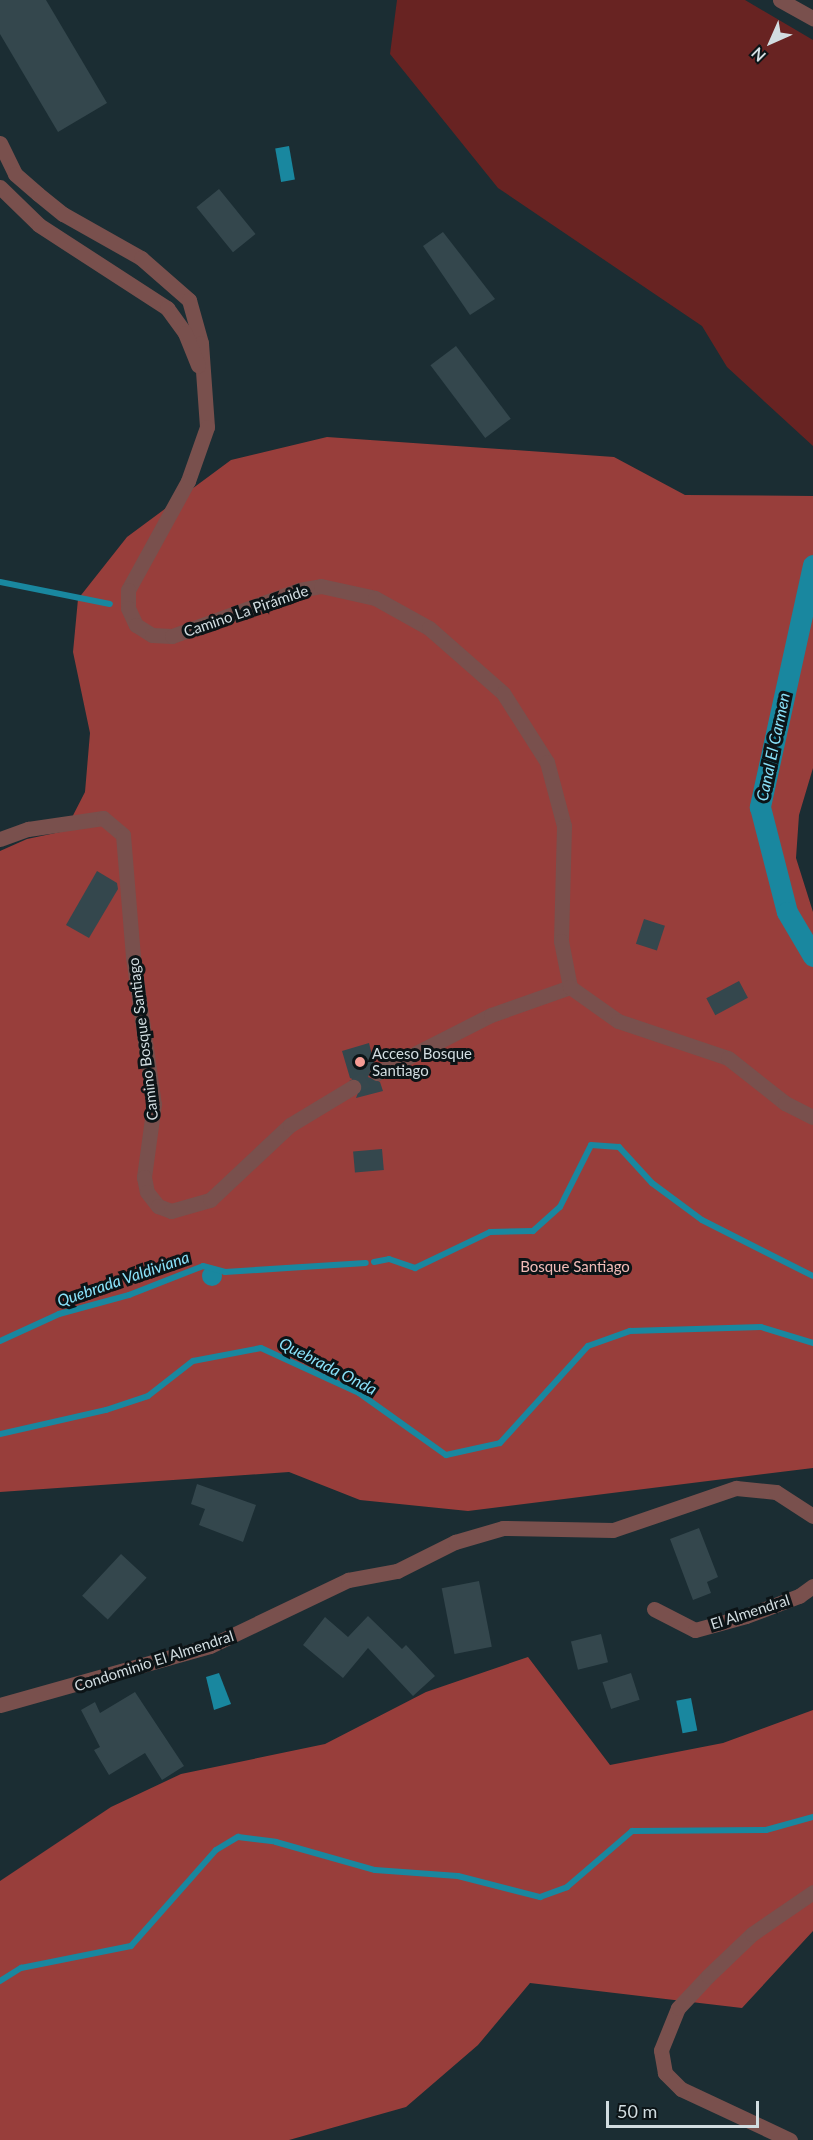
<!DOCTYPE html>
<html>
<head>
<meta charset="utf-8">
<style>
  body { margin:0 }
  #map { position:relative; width:813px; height:2140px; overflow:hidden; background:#1b2d33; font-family:Lato,sans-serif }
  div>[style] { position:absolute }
  .green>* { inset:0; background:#682322 }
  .forest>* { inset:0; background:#983e3b }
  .water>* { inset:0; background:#19879f; transform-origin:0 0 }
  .round { border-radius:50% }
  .stream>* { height:6px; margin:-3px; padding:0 3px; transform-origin:3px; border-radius:3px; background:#19879f }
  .canal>* { height:21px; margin:-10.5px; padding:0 10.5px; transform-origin:10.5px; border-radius:10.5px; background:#19879f }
  .building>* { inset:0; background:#34474d; transform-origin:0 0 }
  .minor-tunnel>* { height:15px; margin-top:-7.5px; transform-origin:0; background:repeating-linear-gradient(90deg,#36474d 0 15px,transparent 0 23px) }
  .minor>* { height:15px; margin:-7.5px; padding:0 7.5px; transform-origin:7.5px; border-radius:7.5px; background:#79504d }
  .tertiary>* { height:15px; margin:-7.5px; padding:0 7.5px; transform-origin:7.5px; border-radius:7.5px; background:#79504d }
  .dots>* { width:16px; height:16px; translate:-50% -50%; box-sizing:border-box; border:3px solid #0c1417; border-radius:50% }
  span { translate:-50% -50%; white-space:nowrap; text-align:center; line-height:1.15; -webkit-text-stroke:6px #0c1417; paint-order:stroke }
  .street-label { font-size:15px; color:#d2dde1 }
  .poi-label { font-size:15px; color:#d2dde1 }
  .left { translate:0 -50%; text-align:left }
  .park-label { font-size:15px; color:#f1bcb8 }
  .water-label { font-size:16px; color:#8ae2fa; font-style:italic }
  .north { position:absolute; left:741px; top:12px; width:60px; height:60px; -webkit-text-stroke:4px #0c1417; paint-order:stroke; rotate:225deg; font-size:16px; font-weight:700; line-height:24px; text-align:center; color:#d2dde1 }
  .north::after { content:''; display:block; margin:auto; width:21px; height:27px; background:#d2dde1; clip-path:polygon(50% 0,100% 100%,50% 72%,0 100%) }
  .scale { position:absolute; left:606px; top:2101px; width:153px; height:27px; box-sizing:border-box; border:3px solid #d2dde1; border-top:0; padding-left:8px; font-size:18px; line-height:21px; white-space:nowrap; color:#d2dde1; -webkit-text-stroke:4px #0c1417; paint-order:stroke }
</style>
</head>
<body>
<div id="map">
  <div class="green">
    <div style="clip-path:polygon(397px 0,745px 0,813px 40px,813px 446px,727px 367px,702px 326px,498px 188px,390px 54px)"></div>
  </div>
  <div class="forest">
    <div style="clip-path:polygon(327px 437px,614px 457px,685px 495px,813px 496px,813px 768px,799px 815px,796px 858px,813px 912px,813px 1468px,468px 1511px,360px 1500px,289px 1472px,0 1492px,0 851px,27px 839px,65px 831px,85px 792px,90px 733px,73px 652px,78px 599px,127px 537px,231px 460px)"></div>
    <div style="clip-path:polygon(528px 1657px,610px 1765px,723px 1743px,813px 1710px,813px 1931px,742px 2008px,530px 1983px,478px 2045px,406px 2107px,289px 2140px,0 2140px,0 1881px,111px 1807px,181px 1774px,325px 1744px,426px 1692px)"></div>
  </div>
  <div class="water">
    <div style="left:289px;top:146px;width:34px;height:14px;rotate:80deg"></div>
    <div class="round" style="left:202px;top:1266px;width:20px;height:20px"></div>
    <div style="clip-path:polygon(219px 1673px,231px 1704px,214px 1710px,206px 1677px)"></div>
    <div style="left:691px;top:1698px;width:33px;height:15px;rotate:79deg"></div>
  </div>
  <div class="stream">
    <div style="left:0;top:582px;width:112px;rotate:11.3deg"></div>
    <div style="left:374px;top:1262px;width:15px;rotate:-11deg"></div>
    <div style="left:389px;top:1259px;width:28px;rotate:19deg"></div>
    <div style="left:415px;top:1268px;width:83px;rotate:-25.6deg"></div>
    <div style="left:490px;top:1232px;width:43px;rotate:-1.3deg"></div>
    <div style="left:533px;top:1231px;width:36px;rotate:-42deg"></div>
    <div style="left:560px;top:1207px;width:69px;rotate:-63.4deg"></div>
    <div style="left:591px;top:1145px;width:28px;rotate:4deg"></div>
    <div style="left:619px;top:1147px;width:49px;rotate:47.5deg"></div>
    <div style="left:652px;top:1183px;width:62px;rotate:36.5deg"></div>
    <div style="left:702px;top:1220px;width:124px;rotate:26.8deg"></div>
    <div style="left:0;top:1341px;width:65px;rotate:-24.6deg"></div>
    <div style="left:59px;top:1314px;width:73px;rotate:-15.2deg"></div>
    <div style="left:129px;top:1295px;width:79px;rotate:-21.4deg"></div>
    <div style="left:203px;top:1266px;width:23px;rotate:15deg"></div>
    <div style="left:225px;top:1272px;width:141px;rotate:-3.7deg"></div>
    <div style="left:0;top:1434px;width:109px;rotate:-12.8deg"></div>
    <div style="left:106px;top:1410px;width:44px;rotate:-18.4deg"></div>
    <div style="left:148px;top:1396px;width:57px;rotate:-37.9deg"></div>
    <div style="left:193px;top:1361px;width:69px;rotate:-10.8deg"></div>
    <div style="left:261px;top:1348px;width:108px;rotate:24.7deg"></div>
    <div style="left:359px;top:1393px;width:107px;rotate:35.5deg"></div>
    <div style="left:446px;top:1455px;width:55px;rotate:-12.5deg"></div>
    <div style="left:500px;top:1443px;width:131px;rotate:-47.8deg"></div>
    <div style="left:588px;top:1346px;width:45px;rotate:-19.7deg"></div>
    <div style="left:630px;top:1331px;width:131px;rotate:-1.7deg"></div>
    <div style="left:761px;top:1327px;width:54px;rotate:17.1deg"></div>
    <div style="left:0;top:1981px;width:25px;rotate:-32deg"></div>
    <div style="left:21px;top:1968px;width:112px;rotate:-11.3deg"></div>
    <div style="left:131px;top:1946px;width:128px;rotate:-48.5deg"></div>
    <div style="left:216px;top:1850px;width:26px;rotate:-31deg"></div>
    <div style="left:238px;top:1837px;width:38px;rotate:7deg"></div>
    <div style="left:276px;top:1842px;width:103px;rotate:15.8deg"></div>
    <div style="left:375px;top:1870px;width:83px;rotate:4.1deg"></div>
    <div style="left:458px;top:1876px;width:85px;rotate:14.4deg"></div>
    <div style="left:540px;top:1897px;width:29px;rotate:-20deg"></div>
    <div style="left:567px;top:1887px;width:86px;rotate:-40.7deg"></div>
    <div style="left:632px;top:1831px;width:134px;rotate:-0.4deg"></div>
    <div style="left:766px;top:1830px;width:49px;rotate:-15.5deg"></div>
  </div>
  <div class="canal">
    <div style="left:813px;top:565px;width:248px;rotate:102.4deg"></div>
    <div style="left:760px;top:807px;width:108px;rotate:75.6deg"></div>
    <div style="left:787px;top:912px;width:51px;rotate:59.4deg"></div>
  </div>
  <div class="building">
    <div style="clip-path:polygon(0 0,46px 0,107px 103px,58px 132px,0 34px)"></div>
    <div style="left:219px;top:189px;width:58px;height:29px;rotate:51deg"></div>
    <div style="clip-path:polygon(443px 232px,495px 299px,470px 315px,423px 246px)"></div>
    <div style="left:456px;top:346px;width:91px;height:32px;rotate:53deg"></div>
    <div style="clip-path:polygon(97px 871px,117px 883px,118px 889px,89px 938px,66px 925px)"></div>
    <div style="left:644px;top:919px;width:22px;height:26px;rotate:18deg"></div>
    <div style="left:739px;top:981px;width:19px;height:37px;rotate:62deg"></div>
    <div style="clip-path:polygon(369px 1043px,374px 1063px,368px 1077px,380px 1082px,383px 1091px,356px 1098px,362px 1083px,350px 1078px,342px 1051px)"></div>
    <div style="left:382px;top:1149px;width:21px;height:29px;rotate:85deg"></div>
    <div style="clip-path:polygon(197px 1484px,256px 1505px,243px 1542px,199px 1525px,205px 1509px,191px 1504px)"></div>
    <div style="clip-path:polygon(699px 1528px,718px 1577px,707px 1582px,711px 1593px,693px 1600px,670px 1539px)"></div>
    <div style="left:121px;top:1554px;width:35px;height:57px;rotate:43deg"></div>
    <div style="left:479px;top:1581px;width:67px;height:38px;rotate:79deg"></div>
    <div style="clip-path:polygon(368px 1616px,402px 1649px,406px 1645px,435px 1676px,413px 1696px,368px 1648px,343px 1678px,303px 1645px,325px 1617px,348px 1637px)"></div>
    <div style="left:601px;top:1634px;width:29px;height:31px;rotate:76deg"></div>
    <div style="left:631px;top:1673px;width:28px;height:30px;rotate:72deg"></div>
    <div style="clip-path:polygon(135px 1692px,184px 1766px,162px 1780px,145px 1753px,109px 1775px,94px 1750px,100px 1747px,81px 1710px,95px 1702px,100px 1713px)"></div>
  </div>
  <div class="minor-tunnel">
    <div style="left:353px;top:1087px;width:28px;rotate:-30deg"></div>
  </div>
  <div class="minor">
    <div style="left:0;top:839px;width:30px;rotate:-20deg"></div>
    <div style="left:28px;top:829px;width:76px;rotate:-8.3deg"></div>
    <div style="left:103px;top:818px;width:26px;rotate:40deg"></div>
    <div style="left:123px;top:835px;width:122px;rotate:85.3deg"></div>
    <div style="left:133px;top:957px;width:148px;rotate:81.9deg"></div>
    <div style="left:154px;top:1104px;width:74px;rotate:97.8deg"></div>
    <div style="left:144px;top:1177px;width:15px;rotate:79deg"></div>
    <div style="left:147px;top:1192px;width:18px;rotate:52deg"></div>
    <div style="left:158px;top:1206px;width:14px;rotate:21deg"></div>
    <div style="left:171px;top:1211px;width:41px;rotate:-15.8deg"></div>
    <div style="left:210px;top:1200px;width:110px;rotate:-43.2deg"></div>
    <div style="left:290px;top:1125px;width:74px;rotate:-31.1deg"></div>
    <div style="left:377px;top:1073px;width:128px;rotate:-27deg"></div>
    <div style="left:491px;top:1015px;width:84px;rotate:-19.5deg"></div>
    <div style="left:654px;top:1609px;width:46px;rotate:27.1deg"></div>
    <div style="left:695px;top:1630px;width:53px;rotate:-15.4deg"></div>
    <div style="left:746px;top:1616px;width:57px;rotate:-20.7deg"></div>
    <div style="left:799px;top:1596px;width:17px;rotate:-36deg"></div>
    <div style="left:0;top:1705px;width:218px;rotate:-15.7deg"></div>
    <div style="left:210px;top:1646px;width:153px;rotate:-25.6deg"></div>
    <div style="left:348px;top:1580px;width:50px;rotate:-10.4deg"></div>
    <div style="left:397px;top:1571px;width:65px;rotate:-26.6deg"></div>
    <div style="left:455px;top:1542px;width:50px;rotate:-16.3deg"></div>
    <div style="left:503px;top:1528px;width:110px;rotate:1deg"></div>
    <div style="left:613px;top:1530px;width:130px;rotate:-18.9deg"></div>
    <div style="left:736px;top:1488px;width:40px;rotate:5.7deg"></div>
    <div style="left:776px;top:1492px;width:44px;rotate:33deg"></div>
    <div style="left:790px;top:2140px;width:120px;rotate:-154.9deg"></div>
    <div style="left:681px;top:2089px;width:23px;rotate:-135deg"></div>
    <div style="left:665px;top:2073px;width:23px;rotate:-100deg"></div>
    <div style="left:661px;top:2050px;width:45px;rotate:-68deg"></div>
    <div style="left:678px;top:2008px;width:44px;rotate:-46.8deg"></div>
    <div style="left:708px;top:1976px;width:61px;rotate:-43.7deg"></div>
    <div style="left:752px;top:1934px;width:74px;rotate:-34.5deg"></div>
  </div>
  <div class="tertiary">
    <div style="left:780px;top:0;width:38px;rotate:29deg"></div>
    <div style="left:0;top:143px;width:34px;rotate:64deg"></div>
    <div style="left:15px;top:174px;width:30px;rotate:41deg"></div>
    <div style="left:38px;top:194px;width:32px;rotate:39deg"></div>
    <div style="left:63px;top:214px;width:90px;rotate:29.4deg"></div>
    <div style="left:141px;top:258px;width:64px;rotate:41.2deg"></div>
    <div style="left:189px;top:300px;width:45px;rotate:74.4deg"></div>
    <div style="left:201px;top:343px;width:84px;rotate:85.9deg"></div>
    <div style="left:207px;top:427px;width:57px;rotate:109.4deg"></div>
    <div style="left:188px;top:481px;width:124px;rotate:118.8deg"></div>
    <div style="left:128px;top:590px;width:18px;rotate:90deg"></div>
    <div style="left:128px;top:608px;width:19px;rotate:65deg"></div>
    <div style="left:136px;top:625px;width:19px;rotate:32deg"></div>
    <div style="left:152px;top:635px;width:20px;rotate:3deg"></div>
    <div style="left:172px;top:636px;width:135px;rotate:-19.9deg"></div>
    <div style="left:299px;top:590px;width:22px;rotate:-10deg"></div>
    <div style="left:321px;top:586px;width:55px;rotate:12.5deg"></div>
    <div style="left:375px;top:598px;width:62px;rotate:29.1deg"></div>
    <div style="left:429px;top:628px;width:98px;rotate:41.3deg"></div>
    <div style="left:503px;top:693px;width:82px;rotate:57.5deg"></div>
    <div style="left:547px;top:762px;width:66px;rotate:75.1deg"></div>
    <div style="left:564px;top:826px;width:115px;rotate:91.5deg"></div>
    <div style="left:561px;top:941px;width:47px;rotate:78.9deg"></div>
    <div style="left:570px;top:987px;width:59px;rotate:35.3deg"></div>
    <div style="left:618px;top:1021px;width:116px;rotate:18.6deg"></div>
    <div style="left:728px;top:1058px;width:73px;rotate:38.3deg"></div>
    <div style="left:785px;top:1103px;width:31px;rotate:27deg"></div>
    <div style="left:0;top:187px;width:54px;rotate:44.3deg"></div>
    <div style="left:39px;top:225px;width:153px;rotate:33deg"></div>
    <div style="left:167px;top:308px;width:31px;rotate:54deg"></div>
    <div style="left:185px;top:333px;width:35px;rotate:68deg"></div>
  </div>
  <div class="dots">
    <div style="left:360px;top:1062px;background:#f59c95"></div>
  </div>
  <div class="street-label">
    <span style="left:246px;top:611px;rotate:-19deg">Camino La Pirámide</span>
    <span style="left:143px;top:1039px;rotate:-97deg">Camino Bosque Santiago</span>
    <span style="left:750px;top:1612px;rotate:-18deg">El Almendral</span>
    <span style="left:154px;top:1661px;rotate:-18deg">Condominio El Almendral</span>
  </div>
  <div class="poi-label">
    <span class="left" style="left:372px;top:1062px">Acceso Bosque<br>Santiago</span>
  </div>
  <div class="park-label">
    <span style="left:575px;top:1267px">Bosque Santiago</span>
  </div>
  <div class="water-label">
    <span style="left:773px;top:747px;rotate:-78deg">Canal El Carmen</span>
    <span style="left:123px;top:1279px;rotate:-19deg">Quebrada Valdiviana</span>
    <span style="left:328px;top:1366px;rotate:27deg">Quebrada Onda</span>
  </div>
  <div class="north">N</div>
  <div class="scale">50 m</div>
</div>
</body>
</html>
